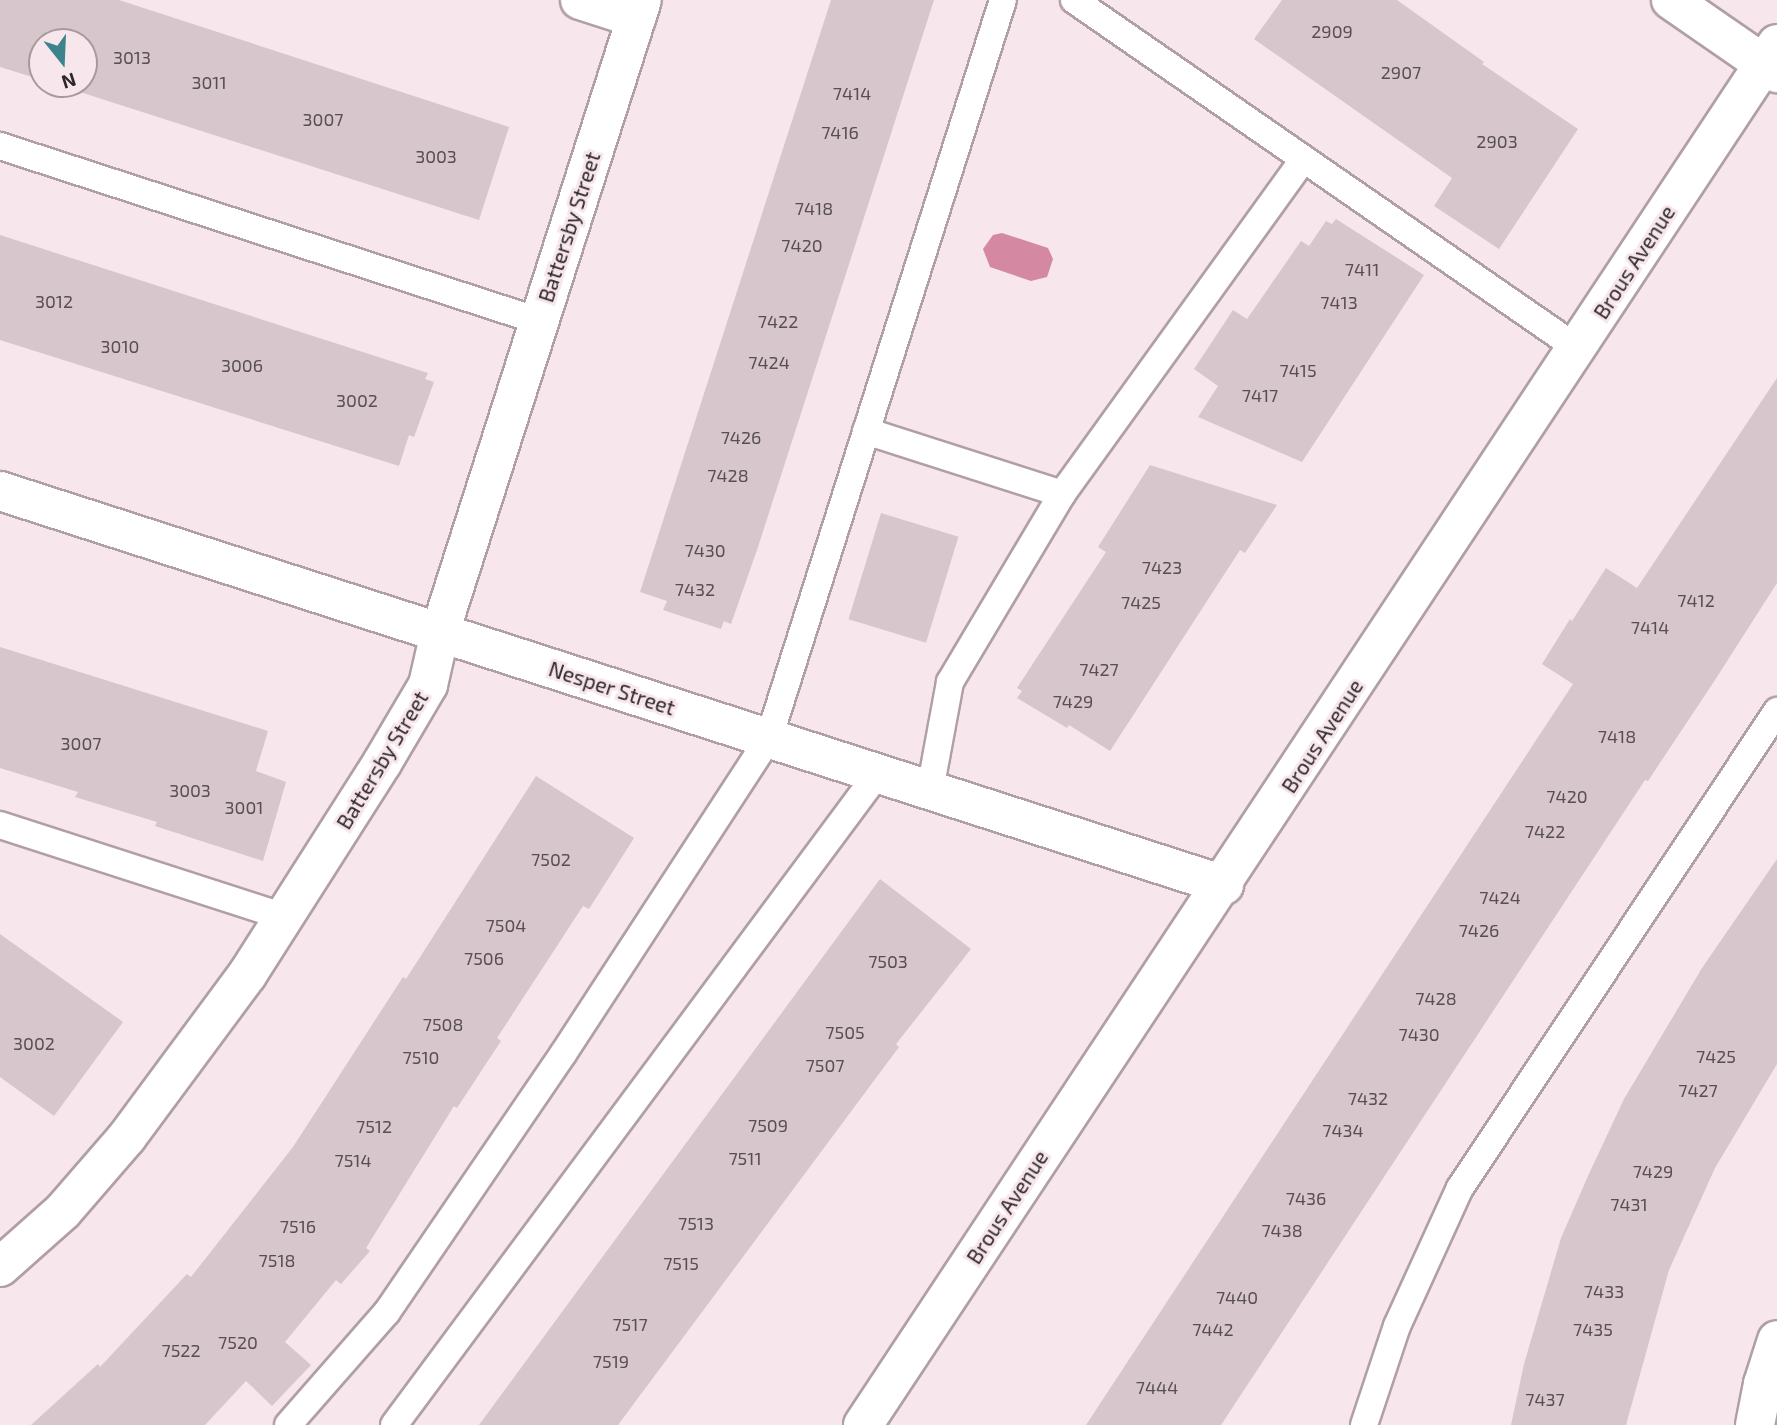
<!DOCTYPE html>
<html>
<head>
<meta charset="utf-8">
<style>
  body { margin:0 }
  #map { position:relative; width:1777px; height:1425px; overflow:hidden; background:#f7e6eb; font-family:"Exo 2",sans-serif }
  div>[style] { position:absolute }
  .water>* { inset:0; background:#d488a2 }
  .building>* { inset:0; background:#d7c6cb; transform-origin:0 0 }
  .roads { filter:drop-shadow(2px 0 #b09fa4) drop-shadow(-2px 0 #b09fa4) drop-shadow(0 2px #b09fa4) drop-shadow(0 -2px #b09fa4) }
  .service>* { height:26px; margin:-13px; padding:0 13px; transform-origin:13px; border-radius:13px; background:#fff }
  .minor>* { height:38px; margin:-19px; padding:0 19px; transform-origin:19px; border-radius:19px; background:#fff }
  span { translate:-50% -50%; white-space:nowrap; text-align:center; line-height:1.15; -webkit-text-stroke:6px #f7e6eb; paint-order:stroke }
  .number-label { font-size:18px; color:#584f52 }
  .number-label span { -webkit-text-stroke-width:0 }
  .street-label { font-size:21px; color:#2e2729 }
  .north { position:absolute; left:28px; top:28px; width:70px; height:70px; box-sizing:border-box; background:#f7e6eb; border:2px solid #a79a9d; border-radius:50%; rotate:162deg; font-size:19px; font-weight:700; line-height:28px; text-align:center; color:#2e2729 }
  .north::after { content:''; display:block; margin:auto; width:24px; height:32px; background:#3c838d; clip-path:polygon(50% 0,100% 100%,50% 72%,0 100%) }
</style>
</head>
<body>
<div id="map">
  <div class="water">
    <div style="clip-path:polygon(1002px 233px,1048px 248px,1053px 259px,1047px 277px,1031px 281px,990px 267px,983px 249px,993px 235px)"></div>
  </div>
  <div class="building">
    <div style="clip-path:polygon(0 0,119px 0,509px 127px,479px 220px,55px 84px,84px 84px,84px 42px,42px 42px,42px 80px,0 67px)"></div>
    <div style="clip-path:polygon(831px 0,934px 0,758px 547px,731px 624px,724px 621px,721px 629px,663px 610px,667px 601px,640px 592px)"></div>
    <div style="clip-path:polygon(1282px 0,1397px 0,1484px 62px,1482px 64px,1578px 129px,1499px 249px,1434px 206px,1452px 178px,1254px 39px)"></div>
    <div style="clip-path:polygon(1336px 219px,1424px 275px,1302px 462px,1198px 417px,1218px 386px,1194px 369px,1233px 310px,1247px 319px,1301px 241px,1309px 246px,1326px 221px,1332px 224px)"></div>
    <div style="clip-path:polygon(0 235px,428px 373px,425px 379px,434px 382px,414px 437px,409px 435px,399px 466px,0 340px)"></div>
    <div style="clip-path:polygon(1777px 378px,1777px 583px,1715px 680px,1648px 781px,1645px 780px,1221px 1425px,1086px 1425px,1573px 684px,1542px 664px,1570px 619px,1572px 621px,1606px 568px,1637px 588px)"></div>
    <div style="clip-path:polygon(1150px 465px,1277px 505px,1245px 553px,1240px 550px,1110px 751px,1069px 725px,1067px 728px,1017px 698px,1022px 691px,1017px 688px,1106px 552px,1098px 547px)"></div>
    <div style="left:881px;top:513px;width:81px;height:111px;rotate:17deg"></div>
    <div style="clip-path:polygon(0 647px,268px 731px,256px 771px,286px 782px,263px 861px,155px 826px,157px 822px,75px 797px,78px 792px,0 768px)"></div>
    <div style="clip-path:polygon(536px 776px,634px 838px,589px 909px,583px 906px,497px 1038px,501px 1041px,457px 1108px,454px 1106px,366px 1248px,370px 1251px,341px 1284px,336px 1280px,285px 1342px,311px 1365px,272px 1406px,246px 1381px,205px 1425px,31px 1425px,98px 1364px,100px 1367px,187px 1274px,191px 1277px,293px 1147px,403px 977px,406px 979px)"></div>
    <div style="clip-path:polygon(1777px 859px,1777px 1064px,1715px 1168px,1669px 1270px,1626px 1425px,1511px 1425px,1524px 1364px,1561px 1238px,1588px 1176px,1624px 1099px,1702px 968px)"></div>
    <div style="clip-path:polygon(880px 879px,971px 949px,896px 1044px,899px 1047px,618px 1425px,479px 1425px)"></div>
    <div style="clip-path:polygon(0 934px,123px 1022px,54px 1116px,0 1077px)"></div>
  </div>
  <div class="roads">
    <div class="service">
      <div style="left:1074px;top:0;width:612px;rotate:34.68deg"></div>
      <div style="left:0;top:146px;width:567px;rotate:17.99deg"></div>
      <div style="left:866px;top:431px;width:206px;rotate:17.8deg"></div>
      <div style="left:930px;top:790px;width:110px;rotate:-79.5deg"></div>
      <div style="left:950px;top:682px;width:219px;rotate:-59.2deg"></div>
      <div style="left:1062px;top:494px;width:413px;rotate:-54.2deg"></div>
      <div style="left:0;top:825px;width:299px;rotate:17.9deg"></div>
      <div style="left:288px;top:1425px;width:150px;rotate:-48.8deg"></div>
      <div style="left:387px;top:1312px;width:312px;rotate:-55.7deg"></div>
      <div style="left:563px;top:1054px;width:377px;rotate:-56.9deg"></div>
      <div style="left:769px;top:738px;width:774px;rotate:-72.41deg"></div>
      <div style="left:394px;top:1425px;width:812px;rotate:-53.41deg"></div>
      <div style="left:1364px;top:1425px;width:104px;rotate:-71.6deg"></div>
      <div style="left:1397px;top:1326px;width:152px;rotate:-65.5deg"></div>
      <div style="left:1460px;top:1188px;width:573px;rotate:-56.39deg"></div>
    </div>
    <div class="minor">
      <div style="left:580px;top:0;width:59px;rotate:17.8deg"></div>
      <div style="left:1671px;top:0;width:129px;rotate:34.6deg"></div>
      <div style="left:0;top:491px;width:1286px;rotate:17.84deg"></div>
      <div style="left:0;top:1267px;width:84px;rotate:-41.6deg"></div>
      <div style="left:63px;top:1211px;width:98px;rotate:-49.1deg"></div>
      <div style="left:127px;top:1137px;width:202px;rotate:-53.5deg"></div>
      <div style="left:247px;top:975px;width:251px;rotate:-57.5deg"></div>
      <div style="left:382px;top:763px;width:91px;rotate:-59.5deg"></div>
      <div style="left:428px;top:685px;width:54px;rotate:-77.2deg"></div>
      <div style="left:440px;top:632px;width:663px;rotate:-72.28deg"></div>
      <div style="left:863px;top:1425px;width:1656px;rotate:-56.5deg"></div>
      <div style="left:1755px;top:1425px;width:42px;rotate:-79deg"></div>
      <div style="left:1763px;top:1384px;width:46px;rotate:-72.3deg"></div>
    </div>
  </div>
  <div class="number-label">
    <span style="left:1332px;top:31px">2909</span>
    <span style="left:132px;top:57px">3013</span>
    <span style="left:1401px;top:72px">2907</span>
    <span style="left:209px;top:82px">3011</span>
    <span style="left:852px;top:93px">7414</span>
    <span style="left:323px;top:119px">3007</span>
    <span style="left:840px;top:132px">7416</span>
    <span style="left:1497px;top:141px">2903</span>
    <span style="left:436px;top:156px">3003</span>
    <span style="left:814px;top:208px">7418</span>
    <span style="left:802px;top:245px">7420</span>
    <span style="left:1362px;top:269px">7411</span>
    <span style="left:54px;top:301px">3012</span>
    <span style="left:1339px;top:302px">7413</span>
    <span style="left:778px;top:321px">7422</span>
    <span style="left:120px;top:346px">3010</span>
    <span style="left:769px;top:362px">7424</span>
    <span style="left:242px;top:365px">3006</span>
    <span style="left:1298px;top:370px">7415</span>
    <span style="left:1260px;top:395px">7417</span>
    <span style="left:357px;top:400px">3002</span>
    <span style="left:741px;top:437px">7426</span>
    <span style="left:728px;top:475px">7428</span>
    <span style="left:705px;top:550px">7430</span>
    <span style="left:1162px;top:567px">7423</span>
    <span style="left:695px;top:589px">7432</span>
    <span style="left:1696px;top:600px">7412</span>
    <span style="left:1141px;top:602px">7425</span>
    <span style="left:1650px;top:627px">7414</span>
    <span style="left:1099px;top:669px">7427</span>
    <span style="left:1073px;top:701px">7429</span>
    <span style="left:1617px;top:736px">7418</span>
    <span style="left:81px;top:743px">3007</span>
    <span style="left:190px;top:790px">3003</span>
    <span style="left:1567px;top:796px">7420</span>
    <span style="left:244px;top:807px">3001</span>
    <span style="left:1545px;top:831px">7422</span>
    <span style="left:551px;top:859px">7502</span>
    <span style="left:1500px;top:897px">7424</span>
    <span style="left:506px;top:925px">7504</span>
    <span style="left:1479px;top:930px">7426</span>
    <span style="left:484px;top:958px">7506</span>
    <span style="left:888px;top:961px">7503</span>
    <span style="left:1436px;top:998px">7428</span>
    <span style="left:443px;top:1024px">7508</span>
    <span style="left:845px;top:1032px">7505</span>
    <span style="left:1419px;top:1034px">7430</span>
    <span style="left:34px;top:1043px">3002</span>
    <span style="left:1716px;top:1056px">7425</span>
    <span style="left:421px;top:1057px">7510</span>
    <span style="left:825px;top:1065px">7507</span>
    <span style="left:1698px;top:1090px">7427</span>
    <span style="left:1368px;top:1098px">7432</span>
    <span style="left:768px;top:1125px">7509</span>
    <span style="left:374px;top:1126px">7512</span>
    <span style="left:1343px;top:1130px">7434</span>
    <span style="left:745px;top:1158px">7511</span>
    <span style="left:353px;top:1160px">7514</span>
    <span style="left:1653px;top:1171px">7429</span>
    <span style="left:1306px;top:1198px">7436</span>
    <span style="left:1629px;top:1204px">7431</span>
    <span style="left:696px;top:1223px">7513</span>
    <span style="left:298px;top:1226px">7516</span>
    <span style="left:1282px;top:1230px">7438</span>
    <span style="left:277px;top:1260px">7518</span>
    <span style="left:681px;top:1263px">7515</span>
    <span style="left:1604px;top:1291px">7433</span>
    <span style="left:1237px;top:1297px">7440</span>
    <span style="left:630px;top:1324px">7517</span>
    <span style="left:1213px;top:1329px">7442</span>
    <span style="left:1593px;top:1329px">7435</span>
    <span style="left:238px;top:1342px">7520</span>
    <span style="left:181px;top:1350px">7522</span>
    <span style="left:611px;top:1361px">7519</span>
    <span style="left:1157px;top:1387px">7444</span>
    <span style="left:1545px;top:1399px">7437</span>
  </div>
  <div class="street-label">
    <span style="left:569px;top:227px;rotate:-72deg">Battersby Street</span>
    <span style="left:1634px;top:262px;rotate:-57deg">Brous Avenue</span>
    <span style="left:612px;top:688px;rotate:18deg">Nesper Street</span>
    <span style="left:1322px;top:736px;rotate:-57deg">Brous Avenue</span>
    <span style="left:382px;top:760px;rotate:-59deg">Battersby Street</span>
    <span style="left:1007px;top:1207px;rotate:-57deg">Brous Avenue</span>
  </div>
  <div class="north">N</div>
</div>
</body>
</html>
